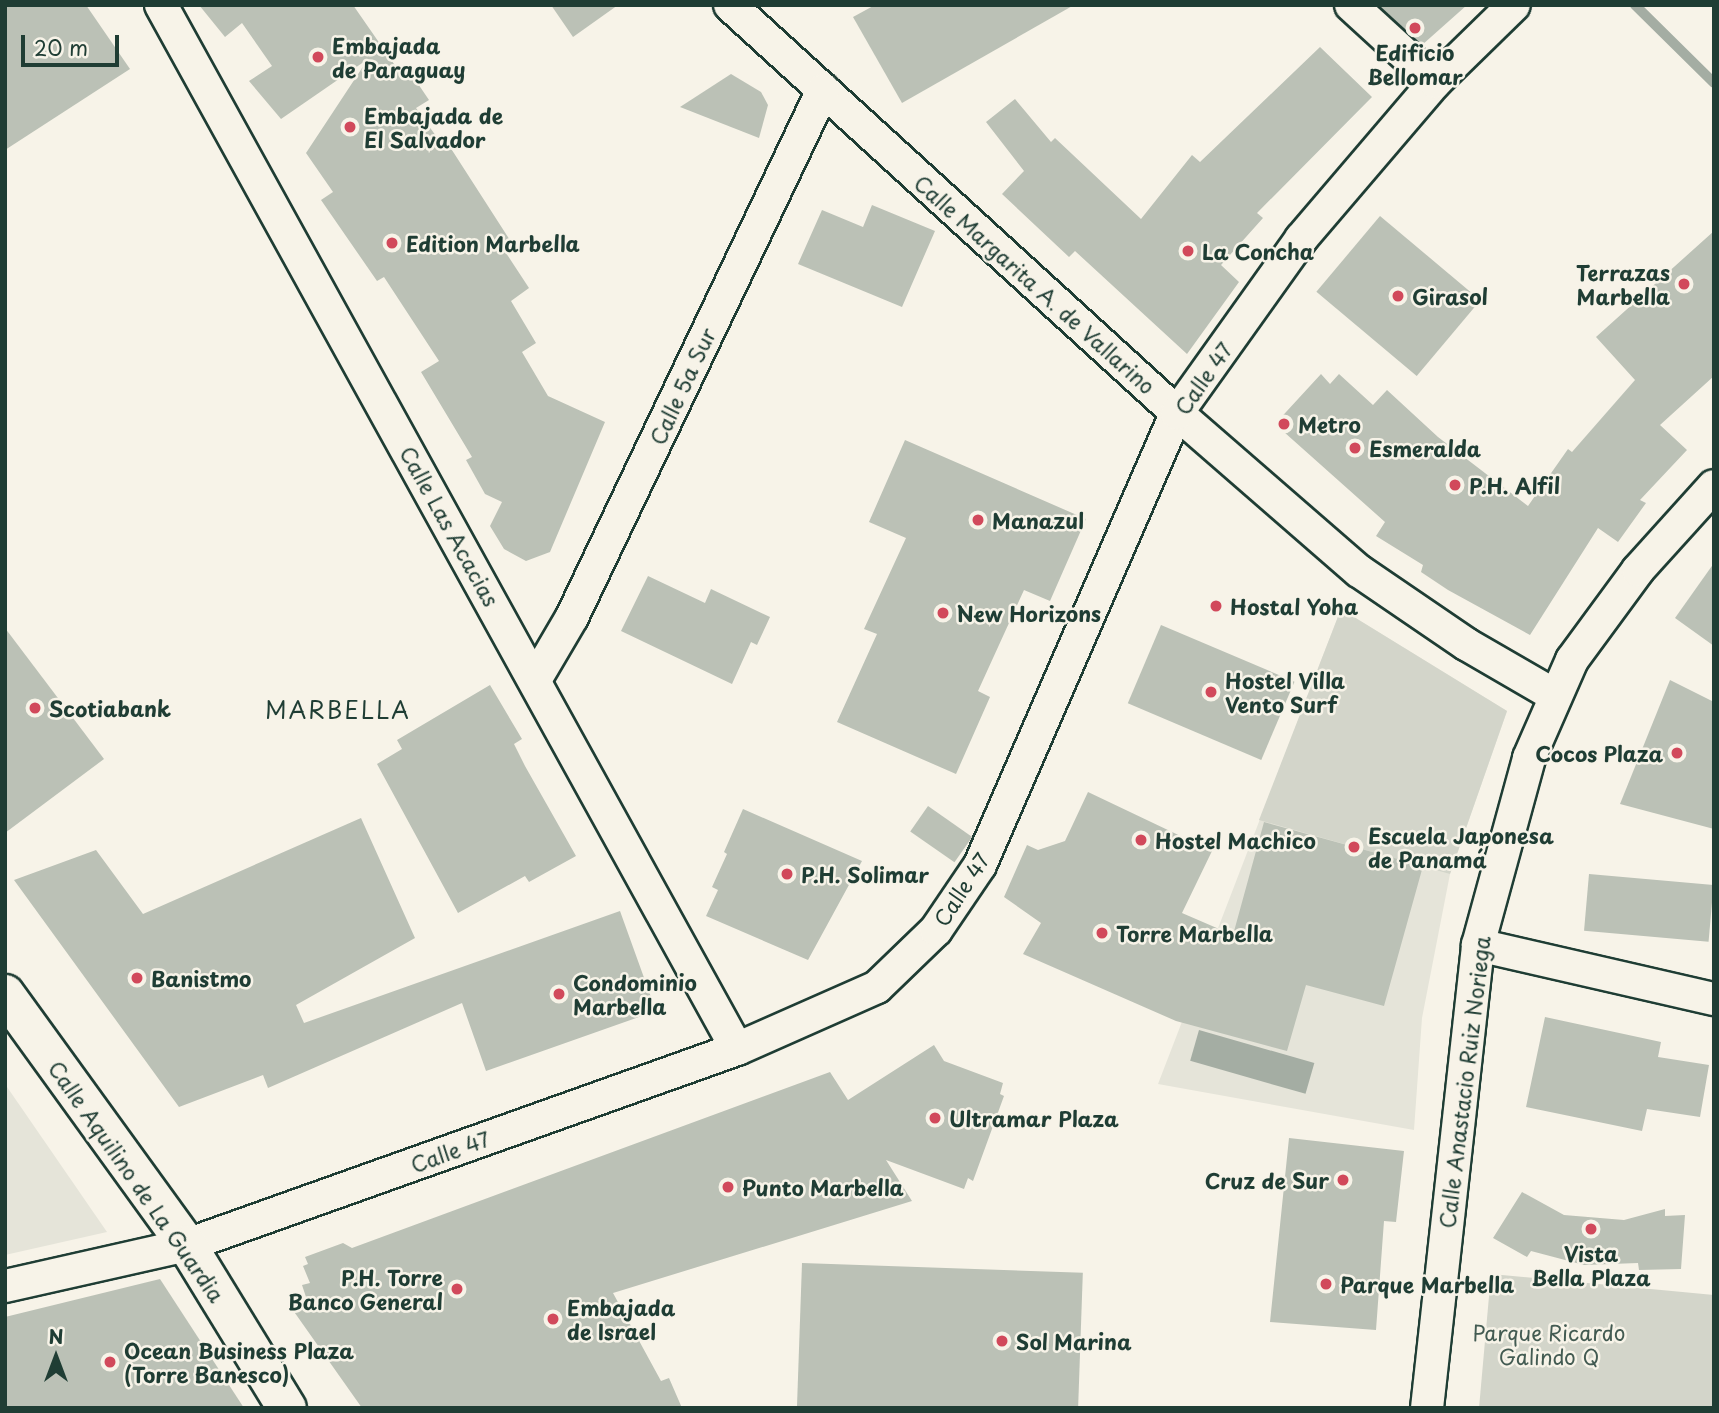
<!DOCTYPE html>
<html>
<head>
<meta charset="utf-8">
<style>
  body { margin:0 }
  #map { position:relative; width:1719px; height:1413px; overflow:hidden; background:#f7f3e8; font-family:"Playpen Sans",sans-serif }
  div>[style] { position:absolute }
  .built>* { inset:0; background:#e5e4d9 }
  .green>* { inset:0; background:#d3d5ca }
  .water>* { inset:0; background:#a4ada3; transform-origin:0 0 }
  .stream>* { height:10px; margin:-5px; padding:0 5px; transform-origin:5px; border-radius:5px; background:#a4ada3 }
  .building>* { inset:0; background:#bbc1b6; transform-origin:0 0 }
  .roads { filter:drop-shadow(2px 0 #1f3d34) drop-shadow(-2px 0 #1f3d34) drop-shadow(0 2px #1f3d34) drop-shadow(0 -2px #1f3d34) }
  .minor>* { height:32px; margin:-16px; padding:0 16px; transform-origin:16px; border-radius:16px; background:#f7f3e8 }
  .tertiary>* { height:38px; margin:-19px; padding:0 19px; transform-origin:19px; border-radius:19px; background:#f7f3e8 }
  .dots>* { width:19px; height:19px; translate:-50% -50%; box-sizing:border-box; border:4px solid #f7f3e8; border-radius:50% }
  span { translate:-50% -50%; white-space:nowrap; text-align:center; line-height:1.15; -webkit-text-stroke:5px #f7f3e8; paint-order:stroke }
  .poi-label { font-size:21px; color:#1f3d34; font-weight:700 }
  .left { translate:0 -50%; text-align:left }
  .right { translate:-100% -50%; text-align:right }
  .street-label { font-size:21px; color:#1f3d34 }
  .park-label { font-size:21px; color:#435b52 }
  .neighbourhood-label { font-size:23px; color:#1f3d34; letter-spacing:2px }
  .frame { position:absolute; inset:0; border:7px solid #1f3d34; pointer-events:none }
  .north { position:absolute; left:21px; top:1322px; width:70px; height:70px; -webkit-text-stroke:5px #f7f3e8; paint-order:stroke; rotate:0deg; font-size:19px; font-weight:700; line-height:28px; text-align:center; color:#1f3d34 }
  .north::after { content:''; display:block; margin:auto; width:24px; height:32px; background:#1f3d34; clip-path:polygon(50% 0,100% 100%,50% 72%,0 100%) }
  .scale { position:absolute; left:21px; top:35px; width:98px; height:32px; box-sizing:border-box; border:4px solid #1f3d34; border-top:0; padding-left:9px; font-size:21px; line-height:24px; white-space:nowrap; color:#1f3d34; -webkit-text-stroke:5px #f7f3e8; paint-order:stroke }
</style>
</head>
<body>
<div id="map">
  <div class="built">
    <div style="clip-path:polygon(1341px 609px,1507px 711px,1450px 874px,1422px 1018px,1414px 1130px,1158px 1084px)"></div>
    <div style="clip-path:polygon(5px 1084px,107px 1232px,5px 1255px)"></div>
  </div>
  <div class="green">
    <div style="clip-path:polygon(1341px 609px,1507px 711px,1450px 874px,1259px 820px)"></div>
    <div style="clip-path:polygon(1491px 1274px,1714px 1295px,1714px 1408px,1479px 1408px)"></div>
  </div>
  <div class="water">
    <div style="left:1199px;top:1030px;width:120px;height:32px;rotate:16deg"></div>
  </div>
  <div class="stream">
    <div style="left:1635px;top:5px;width:111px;rotate:44.6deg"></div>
  </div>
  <div class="building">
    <div style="clip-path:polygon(5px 5px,86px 5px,130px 69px,5px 150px)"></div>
    <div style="clip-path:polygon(199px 5px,353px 5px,403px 77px,410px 72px,429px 100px,416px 108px,446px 150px,450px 147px,515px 248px,506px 253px,529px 288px,511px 301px,536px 343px,522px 352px,548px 396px,605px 422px,550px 552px,526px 561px,504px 549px,490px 526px,502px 502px,485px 494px,466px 460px,472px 457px,421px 372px,439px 361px,384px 277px,377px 281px,321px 200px,333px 192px,306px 153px,368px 59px,281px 119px,249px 81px,272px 66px,242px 23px,225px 37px)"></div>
    <div style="clip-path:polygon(551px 5px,618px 5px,573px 37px)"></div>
    <div style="clip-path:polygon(875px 5px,1074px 5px,902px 103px,853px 17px)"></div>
    <div style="clip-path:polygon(1378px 5px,1467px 5px,1422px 45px)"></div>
    <div style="clip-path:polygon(1320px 47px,1372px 97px,1257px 213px,1263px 218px,1221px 265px,1239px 282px,1187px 354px,1075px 251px,1069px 257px,1002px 194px,1024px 171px,986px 122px,1015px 99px,1051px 142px,1055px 138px,1141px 219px,1192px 155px,1200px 162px)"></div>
    <div style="clip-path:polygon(731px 74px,761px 92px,768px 105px,759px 138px,680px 107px)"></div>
    <div style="clip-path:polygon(872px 205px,935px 231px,902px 307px,798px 264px,822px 210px,863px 227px)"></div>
    <div style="left:1380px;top:216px;width:131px;height:99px;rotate:40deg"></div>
    <div style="clip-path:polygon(1714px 231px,1714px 376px,1660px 425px,1687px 450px,1640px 500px,1646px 503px,1618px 542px,1598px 528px,1530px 635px,1448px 590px,1421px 572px,1423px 565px,1376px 536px,1385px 522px,1275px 424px,1321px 374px,1330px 384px,1339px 374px,1373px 405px,1387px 390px,1438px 437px,1528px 506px,1568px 449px,1572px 452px,1635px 380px,1596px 337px)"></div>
    <div style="clip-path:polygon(905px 440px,1086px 519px,1050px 601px,1024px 590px,978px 691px,990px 697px,956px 774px,837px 722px,877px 634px,864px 629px,906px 538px,869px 522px)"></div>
    <div style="clip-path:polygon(1714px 563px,1714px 646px,1675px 618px)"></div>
    <div style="clip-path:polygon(648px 576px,705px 603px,711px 589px,770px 617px,757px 645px,751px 642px,732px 684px,621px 631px)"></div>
    <div style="left:1161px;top:625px;width:145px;height:85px;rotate:23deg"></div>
    <div style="clip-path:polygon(5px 628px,104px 759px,5px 833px)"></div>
    <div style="clip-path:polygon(1670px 680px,1714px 702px,1714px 829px,1620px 804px)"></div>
    <div style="clip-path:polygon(490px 685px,522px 739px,514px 744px,525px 766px,576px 856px,529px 882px,525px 876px,458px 913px,377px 764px,402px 749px,397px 740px)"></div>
    <div style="clip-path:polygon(1088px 792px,1212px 851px,1182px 913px,1233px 935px,1264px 822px,1423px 866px,1384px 1006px,1306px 985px,1287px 1051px,1176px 1021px,1023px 954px,1041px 923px,1004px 897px,1027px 845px,1038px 850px,1065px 841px)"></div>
    <div style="left:928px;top:806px;width:54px;height:31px;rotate:35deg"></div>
    <div style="clip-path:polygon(743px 809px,862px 861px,808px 960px,706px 916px,718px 890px,712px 887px,727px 854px,724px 852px)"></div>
    <div style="clip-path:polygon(361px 818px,415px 938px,296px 1005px,304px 1023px,620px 911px,656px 1011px,486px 1071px,462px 1003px,268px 1088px,263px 1075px,179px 1107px,14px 880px,96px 850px,143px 914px)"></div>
    <div style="left:1589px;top:874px;width:125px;height:57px;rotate:5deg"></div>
    <div style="clip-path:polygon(1545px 1017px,1661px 1042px,1658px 1057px,1709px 1065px,1700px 1117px,1647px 1109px,1642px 1131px,1526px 1107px)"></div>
    <div style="clip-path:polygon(934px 1045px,944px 1061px,1003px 1083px,1000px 1094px,1004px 1096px,973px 1181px,968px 1178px,964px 1189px,886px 1160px,912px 1201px,613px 1293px,661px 1381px,669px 1378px,682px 1408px,362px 1408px,290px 1306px,307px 1300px,302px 1285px,310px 1283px,303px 1266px,308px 1264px,305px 1257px,343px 1243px,352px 1248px,830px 1072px,848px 1100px)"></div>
    <div style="clip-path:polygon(1289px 1138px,1404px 1151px,1396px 1222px,1384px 1221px,1376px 1330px,1270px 1322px)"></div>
    <div style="clip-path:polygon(1522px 1192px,1564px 1215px,1624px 1220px,1665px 1209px,1665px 1216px,1685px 1215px,1681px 1269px,1639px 1270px,1638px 1263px,1584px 1265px,1531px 1251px,1527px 1257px,1493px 1238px)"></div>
    <div style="left:802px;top:1263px;width:281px;height:145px;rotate:2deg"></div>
    <div style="clip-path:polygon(160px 1279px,244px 1408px,5px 1408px,5px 1317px)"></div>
  </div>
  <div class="roads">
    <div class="minor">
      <div style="left:161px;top:5px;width:1192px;rotate:61.11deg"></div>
      <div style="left:730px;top:5px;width:605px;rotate:42.39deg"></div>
      <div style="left:1177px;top:413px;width:241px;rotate:41deg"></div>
      <div style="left:1359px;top:571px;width:130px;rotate:34.3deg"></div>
      <div style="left:1466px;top:644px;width:102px;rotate:30.1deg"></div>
      <div style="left:1351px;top:5px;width:114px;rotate:42.5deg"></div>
      <div style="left:535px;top:680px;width:73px;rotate:-59.6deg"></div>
      <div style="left:572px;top:617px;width:584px;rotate:-64.53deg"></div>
      <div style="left:1478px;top:945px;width:242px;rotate:12.9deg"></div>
      <div style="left:5px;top:1286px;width:187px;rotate:-12.7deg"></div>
      <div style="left:187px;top:1245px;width:584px;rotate:-19.61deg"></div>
      <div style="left:737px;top:1049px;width:153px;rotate:-23.9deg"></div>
      <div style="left:877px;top:987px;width:82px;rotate:-44deg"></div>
      <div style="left:936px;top:930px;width:78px;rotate:-55.9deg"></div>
      <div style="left:980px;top:865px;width:493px;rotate:-66.5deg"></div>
      <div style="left:1177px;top:413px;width:214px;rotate:-54.5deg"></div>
      <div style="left:1301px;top:239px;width:206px;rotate:-49.5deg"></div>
      <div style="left:1435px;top:82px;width:110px;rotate:-44.3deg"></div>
      <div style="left:1427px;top:1408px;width:466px;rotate:-83.7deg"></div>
      <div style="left:1478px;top:945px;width:194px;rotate:-74.7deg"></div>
      <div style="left:1529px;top:758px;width:107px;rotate:-66.3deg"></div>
      <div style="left:1572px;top:660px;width:112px;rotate:-53.7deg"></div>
      <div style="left:1638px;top:570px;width:113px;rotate:-47.9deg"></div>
    </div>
    <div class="tertiary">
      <div style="left:5px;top:994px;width:310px;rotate:54.1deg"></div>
      <div style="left:187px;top:1245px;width:191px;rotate:58.5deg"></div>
    </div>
  </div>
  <div class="dots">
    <div style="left:1415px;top:28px;background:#d1495b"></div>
    <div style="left:318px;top:57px;background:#d1495b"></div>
    <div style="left:350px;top:127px;background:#d1495b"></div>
    <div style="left:392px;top:243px;background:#d1495b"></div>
    <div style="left:1188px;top:251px;background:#d1495b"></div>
    <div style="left:1684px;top:284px;background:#d1495b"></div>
    <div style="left:1398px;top:296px;background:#d1495b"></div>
    <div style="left:1284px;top:424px;background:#d1495b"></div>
    <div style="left:1355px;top:448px;background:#d1495b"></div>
    <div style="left:1455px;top:485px;background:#d1495b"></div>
    <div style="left:978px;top:520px;background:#d1495b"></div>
    <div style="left:1216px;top:606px;background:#d1495b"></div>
    <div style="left:943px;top:613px;background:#d1495b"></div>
    <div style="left:1211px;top:692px;background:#d1495b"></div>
    <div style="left:35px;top:708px;background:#d1495b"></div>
    <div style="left:1677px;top:753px;background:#d1495b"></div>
    <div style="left:1141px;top:840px;background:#d1495b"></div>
    <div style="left:1354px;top:847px;background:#d1495b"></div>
    <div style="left:787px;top:874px;background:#d1495b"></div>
    <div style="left:1102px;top:933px;background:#d1495b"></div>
    <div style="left:137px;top:978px;background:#d1495b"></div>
    <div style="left:559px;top:994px;background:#d1495b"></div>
    <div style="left:935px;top:1118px;background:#d1495b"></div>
    <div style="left:1343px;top:1180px;background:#d1495b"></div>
    <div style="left:728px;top:1187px;background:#d1495b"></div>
    <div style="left:1591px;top:1229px;background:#d1495b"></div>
    <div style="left:1326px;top:1284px;background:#d1495b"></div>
    <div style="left:457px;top:1289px;background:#d1495b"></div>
    <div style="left:553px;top:1319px;background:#d1495b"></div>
    <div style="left:1002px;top:1341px;background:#d1495b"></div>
    <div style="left:110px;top:1362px;background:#d1495b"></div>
  </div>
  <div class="poi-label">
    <span class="left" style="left:332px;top:57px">Embajada<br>de Paraguay</span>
    <span style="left:1415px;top:64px">Edificio<br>Bellomar</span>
    <span class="left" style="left:364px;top:127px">Embajada de<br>El Salvador</span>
    <span class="left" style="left:406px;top:243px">Edition Marbella</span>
    <span class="left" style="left:1202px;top:251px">La Concha</span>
    <span class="right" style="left:1670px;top:284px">Terrazas<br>Marbella</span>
    <span class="left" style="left:1412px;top:296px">Girasol</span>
    <span class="left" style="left:1298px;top:424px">Metro</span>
    <span class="left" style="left:1369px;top:448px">Esmeralda</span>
    <span class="left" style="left:1469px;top:485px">P.H. Alfil</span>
    <span class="left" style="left:992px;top:520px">Manazul</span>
    <span class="left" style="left:1230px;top:606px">Hostal Yoha</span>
    <span class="left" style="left:957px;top:613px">New Horizons</span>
    <span class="left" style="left:1225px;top:692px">Hostel Villa<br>Vento Surf</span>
    <span class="left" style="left:49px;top:708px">Scotiabank</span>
    <span class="right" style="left:1663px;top:753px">Cocos Plaza</span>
    <span class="left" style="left:1368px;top:847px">Escuela Japonesa<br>de Panamá</span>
    <span class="left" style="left:1155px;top:840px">Hostel Machico</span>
    <span class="left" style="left:801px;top:874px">P.H. Solimar</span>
    <span class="left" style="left:1116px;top:933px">Torre Marbella</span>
    <span class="left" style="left:151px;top:978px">Banistmo</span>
    <span class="left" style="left:573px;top:994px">Condominio<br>Marbella</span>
    <span class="left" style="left:949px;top:1118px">Ultramar Plaza</span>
    <span class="right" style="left:1329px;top:1180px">Cruz de Sur</span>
    <span class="left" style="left:742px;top:1187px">Punto Marbella</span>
    <span style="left:1591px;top:1265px">Vista<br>Bella Plaza</span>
    <span class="right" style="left:443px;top:1289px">P.H. Torre<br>Banco General</span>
    <span class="left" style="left:1340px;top:1284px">Parque Marbella</span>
    <span class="left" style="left:567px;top:1319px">Embajada<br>de Israel</span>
    <span class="left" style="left:1016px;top:1341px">Sol Marina</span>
    <span class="left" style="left:124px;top:1362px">Ocean Business Plaza<br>(Torre Banesco)</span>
  </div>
  <div class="street-label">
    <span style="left:1035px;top:284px;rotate:42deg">Calle Margarita A. de Vallarino</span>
    <span style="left:1203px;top:378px;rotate:-55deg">Calle 47</span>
    <span style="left:682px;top:386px;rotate:-65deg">Calle 5a Sur</span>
    <span style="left:450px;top:526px;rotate:61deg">Calle Las Acacias</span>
    <span style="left:961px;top:889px;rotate:-57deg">Calle 47</span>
    <span style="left:1464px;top:1082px;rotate:-83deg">Calle Anastacio Ruiz Noriega</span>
    <span style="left:450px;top:1151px;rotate:-20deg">Calle 47</span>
    <span style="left:137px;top:1181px;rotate:55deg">Calle Aquilino de La Guardia</span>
  </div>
  <div class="park-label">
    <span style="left:1549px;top:1344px">Parque Ricardo<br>Galindo Q</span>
  </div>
  <div class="neighbourhood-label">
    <span style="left:338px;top:710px">MARBELLA</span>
  </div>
  <div class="frame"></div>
  <div class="north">N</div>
  <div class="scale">20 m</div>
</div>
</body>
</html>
